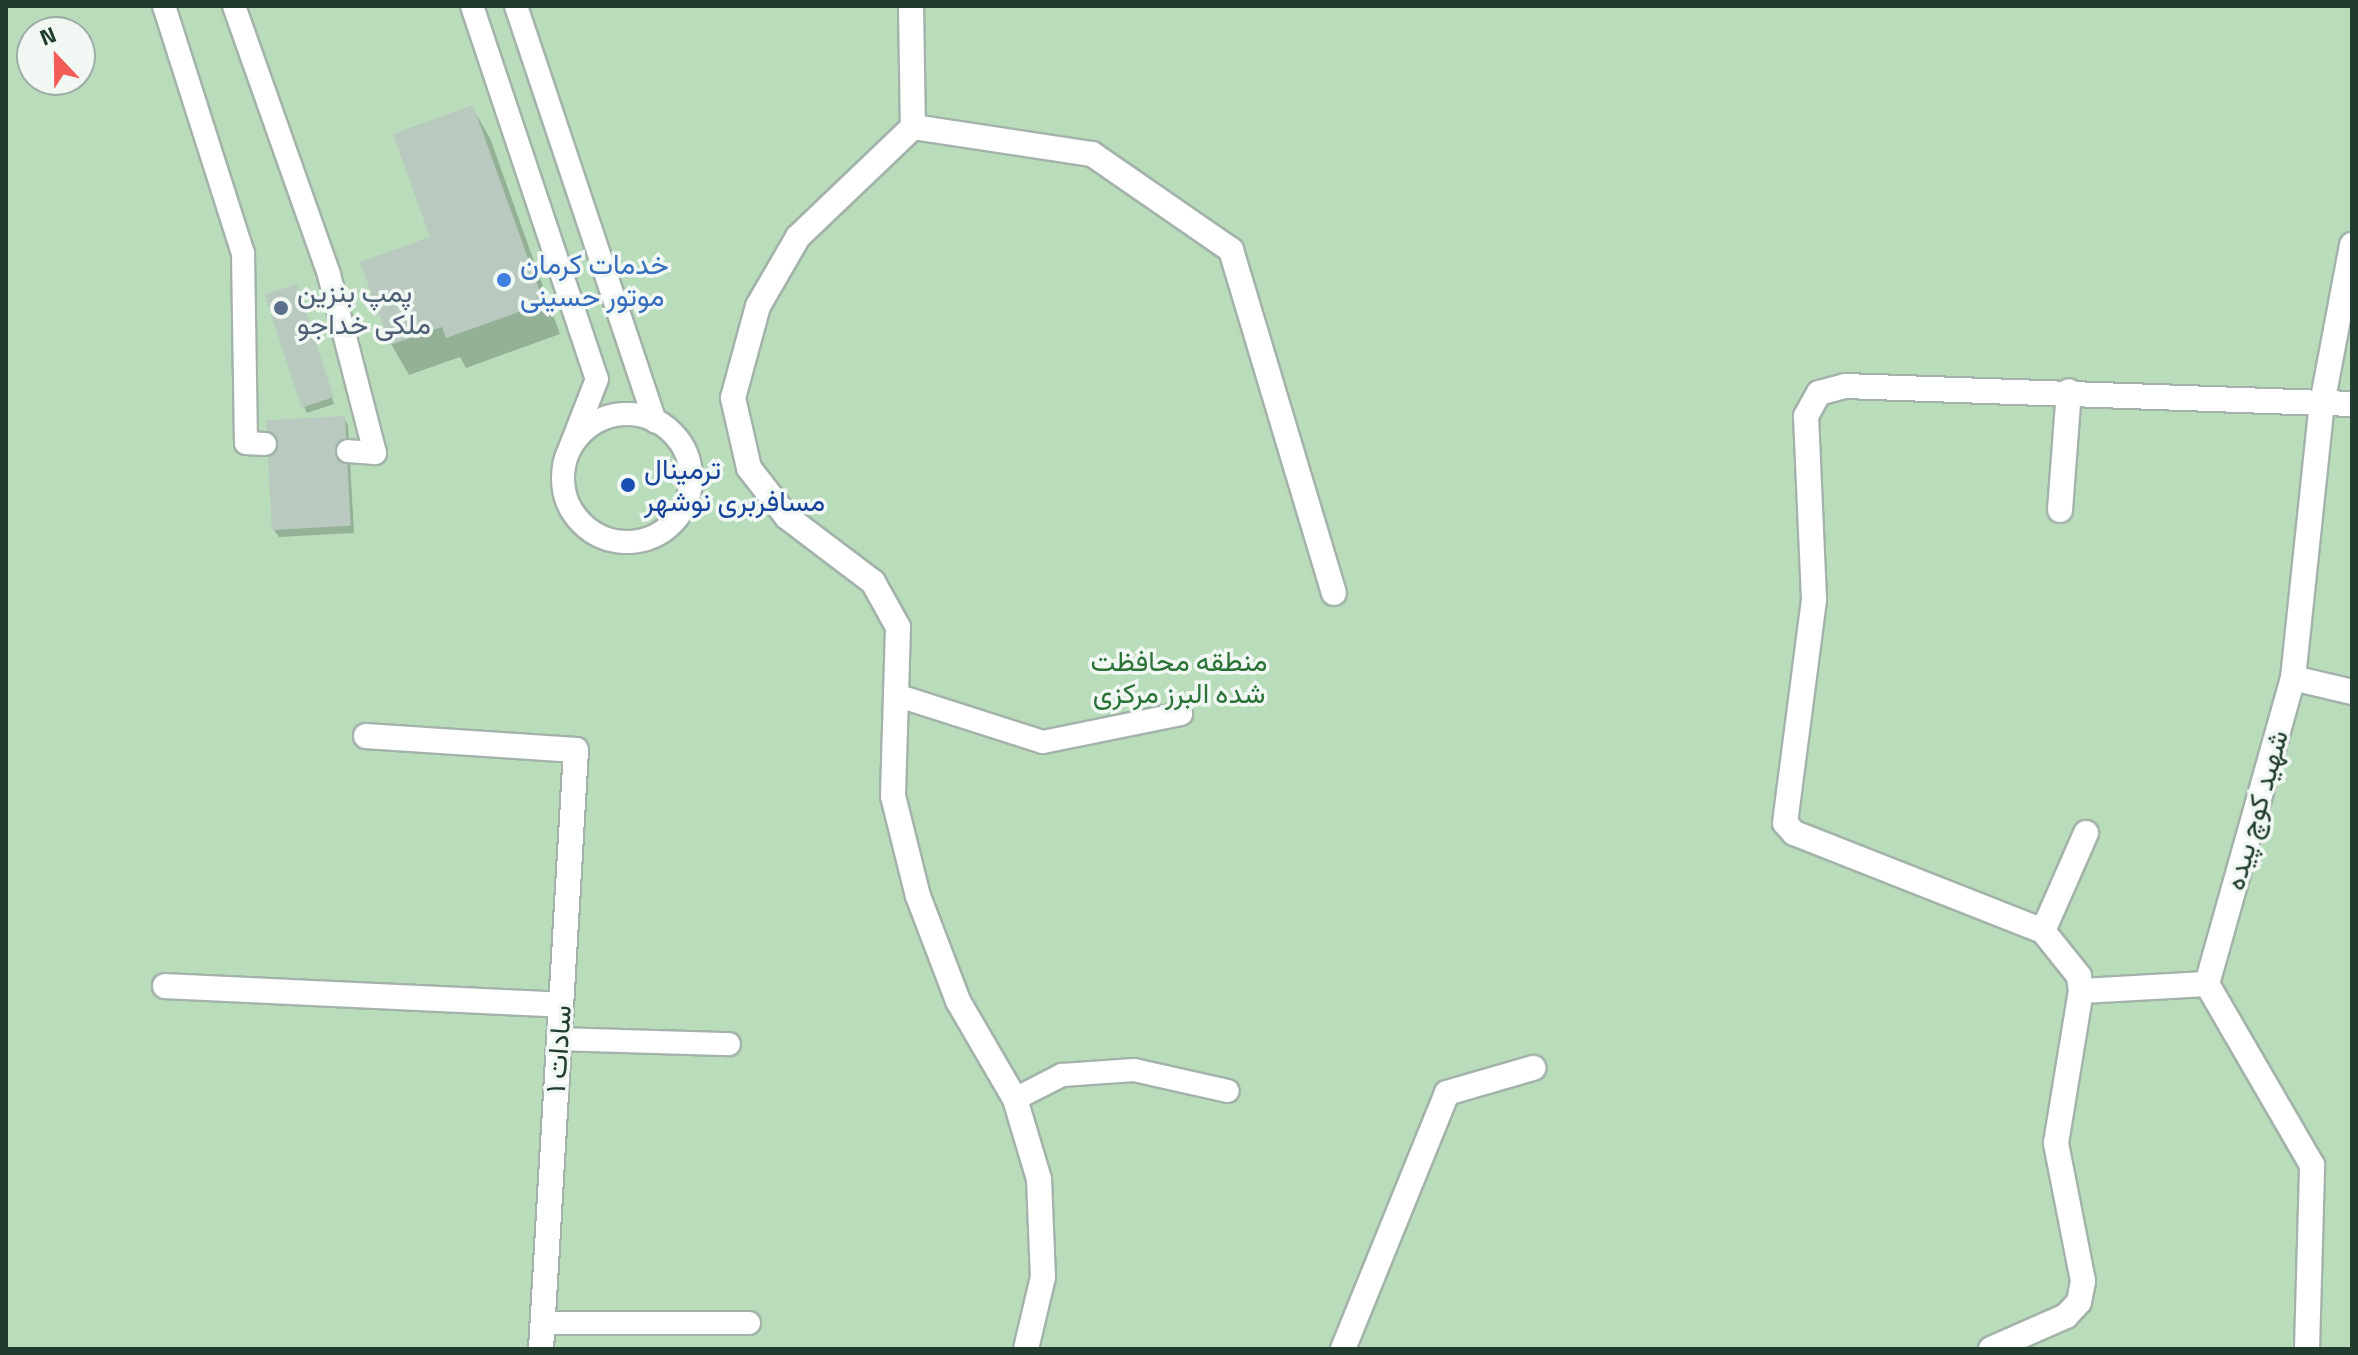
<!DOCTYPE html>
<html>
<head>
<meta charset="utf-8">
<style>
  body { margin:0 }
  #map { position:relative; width:2358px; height:1355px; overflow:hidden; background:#e0ebe4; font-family:"Titillium Web",Vazirmatn,sans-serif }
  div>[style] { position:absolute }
  .green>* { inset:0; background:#b9ddbb }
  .shadow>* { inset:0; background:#0003; transform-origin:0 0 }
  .building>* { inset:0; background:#b9c9bf; transform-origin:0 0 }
  .roads { filter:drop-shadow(2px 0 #a3b3aa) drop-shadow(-2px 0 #a3b3aa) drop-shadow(0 2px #a3b3aa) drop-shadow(0 -2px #a3b3aa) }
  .service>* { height:22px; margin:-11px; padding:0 11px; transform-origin:11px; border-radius:11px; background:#fff }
  .service>.ring { margin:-11px; padding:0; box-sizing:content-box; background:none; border:22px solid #fff; border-radius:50% }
  .minor>* { height:24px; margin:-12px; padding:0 12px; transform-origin:12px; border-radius:12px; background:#fff }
  .tertiary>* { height:24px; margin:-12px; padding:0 12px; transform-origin:12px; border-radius:12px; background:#fff }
  .dots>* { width:22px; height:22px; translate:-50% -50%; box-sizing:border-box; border:4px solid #f1f8f3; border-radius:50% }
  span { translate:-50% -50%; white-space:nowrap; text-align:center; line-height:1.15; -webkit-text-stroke:7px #f1f8f3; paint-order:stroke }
  .shop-label { font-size:28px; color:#366cbe }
  .left { translate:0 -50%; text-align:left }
  .service-label { font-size:28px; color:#4e5e75 }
  .transit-label { font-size:28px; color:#164399 }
  .park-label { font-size:28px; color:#2b7238 }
  .street-label { font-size:28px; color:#213c2f }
  .frame { position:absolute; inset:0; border:8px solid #213c2f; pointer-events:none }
  .north { position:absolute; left:16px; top:16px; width:80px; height:80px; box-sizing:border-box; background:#f1f8f3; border:2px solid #9eada5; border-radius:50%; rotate:338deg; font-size:22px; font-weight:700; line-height:32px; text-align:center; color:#213c2f }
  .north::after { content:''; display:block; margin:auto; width:28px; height:36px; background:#f25d58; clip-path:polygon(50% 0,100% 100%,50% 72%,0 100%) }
</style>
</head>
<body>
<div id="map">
  <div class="green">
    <div style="clip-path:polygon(evenodd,6px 6px,2352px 6px,2352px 1349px,6px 1349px,6px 6px,32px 32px,80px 32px,80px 80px,32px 80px,32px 32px)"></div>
  </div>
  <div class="shadow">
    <div style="clip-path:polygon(472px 107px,490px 138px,560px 334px,466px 368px,460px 357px,409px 375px,391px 344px,432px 238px)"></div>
    <div style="left:296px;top:287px;width:123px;height:29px;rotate:72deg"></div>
    <div style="clip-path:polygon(344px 418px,348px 425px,354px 533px,279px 537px,274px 530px)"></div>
  </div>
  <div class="building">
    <div style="clip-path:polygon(473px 105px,544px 303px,446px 338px,442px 327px,390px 345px,360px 262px,430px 237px,393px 134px)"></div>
    <div style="left:297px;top:284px;width:119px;height:34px;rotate:72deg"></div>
    <div style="left:345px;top:416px;width:110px;height:79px;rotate:87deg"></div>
  </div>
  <div class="roads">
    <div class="service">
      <div style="left:164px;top:6px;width:259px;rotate:72.3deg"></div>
      <div style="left:243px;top:253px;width:190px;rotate:89.1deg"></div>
      <div style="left:246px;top:443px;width:19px;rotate:3deg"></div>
      <div style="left:234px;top:6px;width:285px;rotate:70.5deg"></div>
      <div style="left:329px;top:275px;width:184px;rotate:75.5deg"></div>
      <div style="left:375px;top:453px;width:27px;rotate:-176deg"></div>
      <div style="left:472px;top:6px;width:393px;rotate:71.5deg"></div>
      <div style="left:597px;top:379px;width:74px;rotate:111.4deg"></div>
      <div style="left:516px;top:6px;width:438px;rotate:71.5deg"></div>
      <div class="ring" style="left:563px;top:414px;width:106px;height:106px"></div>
      <div style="left:899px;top:696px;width:151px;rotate:17.7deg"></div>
      <div style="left:1043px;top:742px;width:141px;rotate:-11.5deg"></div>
      <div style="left:558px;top:1039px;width:171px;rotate:1.7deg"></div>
      <div style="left:1015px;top:1099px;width:53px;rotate:-27.1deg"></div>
      <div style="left:1062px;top:1075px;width:72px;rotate:-4deg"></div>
      <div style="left:1134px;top:1070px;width:96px;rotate:12.6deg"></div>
      <div style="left:543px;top:1323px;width:206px"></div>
    </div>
    <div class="minor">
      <div style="left:911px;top:6px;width:121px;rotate:89.1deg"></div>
      <div style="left:913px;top:127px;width:181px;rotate:8.6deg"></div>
      <div style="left:1092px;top:154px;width:169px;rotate:34.6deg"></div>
      <div style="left:1231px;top:250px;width:358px;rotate:73.3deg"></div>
      <div style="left:913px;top:127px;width:159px;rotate:136.3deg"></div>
      <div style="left:798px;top:237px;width:80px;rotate:120.1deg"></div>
      <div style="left:758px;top:306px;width:95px;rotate:105.2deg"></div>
      <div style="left:733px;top:398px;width:72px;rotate:77.1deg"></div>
      <div style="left:749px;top:468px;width:62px;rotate:52.2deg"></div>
      <div style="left:787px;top:517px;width:108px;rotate:37.1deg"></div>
      <div style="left:873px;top:582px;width:51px;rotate:60.9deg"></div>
      <div style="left:898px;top:627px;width:169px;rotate:91.7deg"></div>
      <div style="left:893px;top:796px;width:103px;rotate:76deg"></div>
      <div style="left:918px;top:896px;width:112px;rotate:69.1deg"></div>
      <div style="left:958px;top:1001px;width:113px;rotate:59.8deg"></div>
      <div style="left:1015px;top:1099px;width:84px;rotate:73.3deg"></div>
      <div style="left:1039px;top:1179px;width:98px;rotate:87.7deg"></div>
      <div style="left:1043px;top:1277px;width:74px;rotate:103.3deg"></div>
      <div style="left:2060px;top:510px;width:119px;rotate:-85.7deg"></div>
      <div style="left:2293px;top:678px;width:61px;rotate:13.3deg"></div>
      <div style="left:366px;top:736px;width:210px;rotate:3.8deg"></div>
      <div style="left:576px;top:750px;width:600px;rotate:93.34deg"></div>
      <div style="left:2043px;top:931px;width:107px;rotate:-66.3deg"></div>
      <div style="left:165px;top:986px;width:396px;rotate:2.7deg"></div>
      <div style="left:2081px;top:991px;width:126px;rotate:-3.2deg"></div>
      <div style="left:1343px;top:1349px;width:276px;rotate:-67.9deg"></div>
      <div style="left:1447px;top:1093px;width:90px;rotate:-16.2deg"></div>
      <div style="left:1991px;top:1349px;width:82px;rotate:-23.7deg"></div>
      <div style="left:2066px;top:1316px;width:19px;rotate:-47deg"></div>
      <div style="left:2079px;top:1302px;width:21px;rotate:-79deg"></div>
      <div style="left:2083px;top:1281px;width:141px;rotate:-101.1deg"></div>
      <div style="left:2056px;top:1143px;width:154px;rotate:-80.7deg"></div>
      <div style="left:2081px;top:991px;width:15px;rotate:-98deg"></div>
      <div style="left:2079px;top:976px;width:58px;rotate:-128.7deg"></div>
      <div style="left:2043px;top:931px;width:268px;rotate:-158.5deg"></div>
      <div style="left:1794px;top:833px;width:13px;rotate:-132deg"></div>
      <div style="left:1785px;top:823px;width:226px;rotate:-82.6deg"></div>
      <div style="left:1814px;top:599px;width:183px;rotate:-92.5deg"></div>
      <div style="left:1806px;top:416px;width:26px;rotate:-61deg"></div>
      <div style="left:1819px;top:393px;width:27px;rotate:-15deg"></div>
      <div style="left:1845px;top:386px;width:507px;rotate:2.03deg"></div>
    </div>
    <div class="tertiary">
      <div style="left:2307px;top:1349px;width:184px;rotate:-88.4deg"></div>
      <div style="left:2312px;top:1165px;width:209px;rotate:-120.1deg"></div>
      <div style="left:2207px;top:984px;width:318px;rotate:-74.3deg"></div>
      <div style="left:2293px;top:678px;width:276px;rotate:-84deg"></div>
      <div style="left:2322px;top:404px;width:162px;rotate:-79.3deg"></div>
    </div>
  </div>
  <div class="dots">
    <div style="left:504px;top:280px;background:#3f7fe0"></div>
    <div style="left:281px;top:308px;background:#5c6f8a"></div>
    <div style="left:628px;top:485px;background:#1a4fb4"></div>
  </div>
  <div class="shop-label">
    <span class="left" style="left:520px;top:280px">خدمات کرمان<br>موتور حسینی</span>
  </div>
  <div class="service-label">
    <span class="left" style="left:297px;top:308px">پمپ بنزین<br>ملکی خداجو</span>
  </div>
  <div class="transit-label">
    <span class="left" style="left:644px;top:485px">ترمینال<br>مسافربری نوشهر</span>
  </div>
  <div class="park-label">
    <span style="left:1179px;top:677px">منطقه محافظت<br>شده البرز مرکزی</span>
  </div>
  <div class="street-label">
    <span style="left:2256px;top:810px;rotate:-74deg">شهید کوچ پیده</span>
    <span style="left:558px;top:1049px;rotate:-86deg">سادات ۱</span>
  </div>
  <div class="frame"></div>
  <div class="north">N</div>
</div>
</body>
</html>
